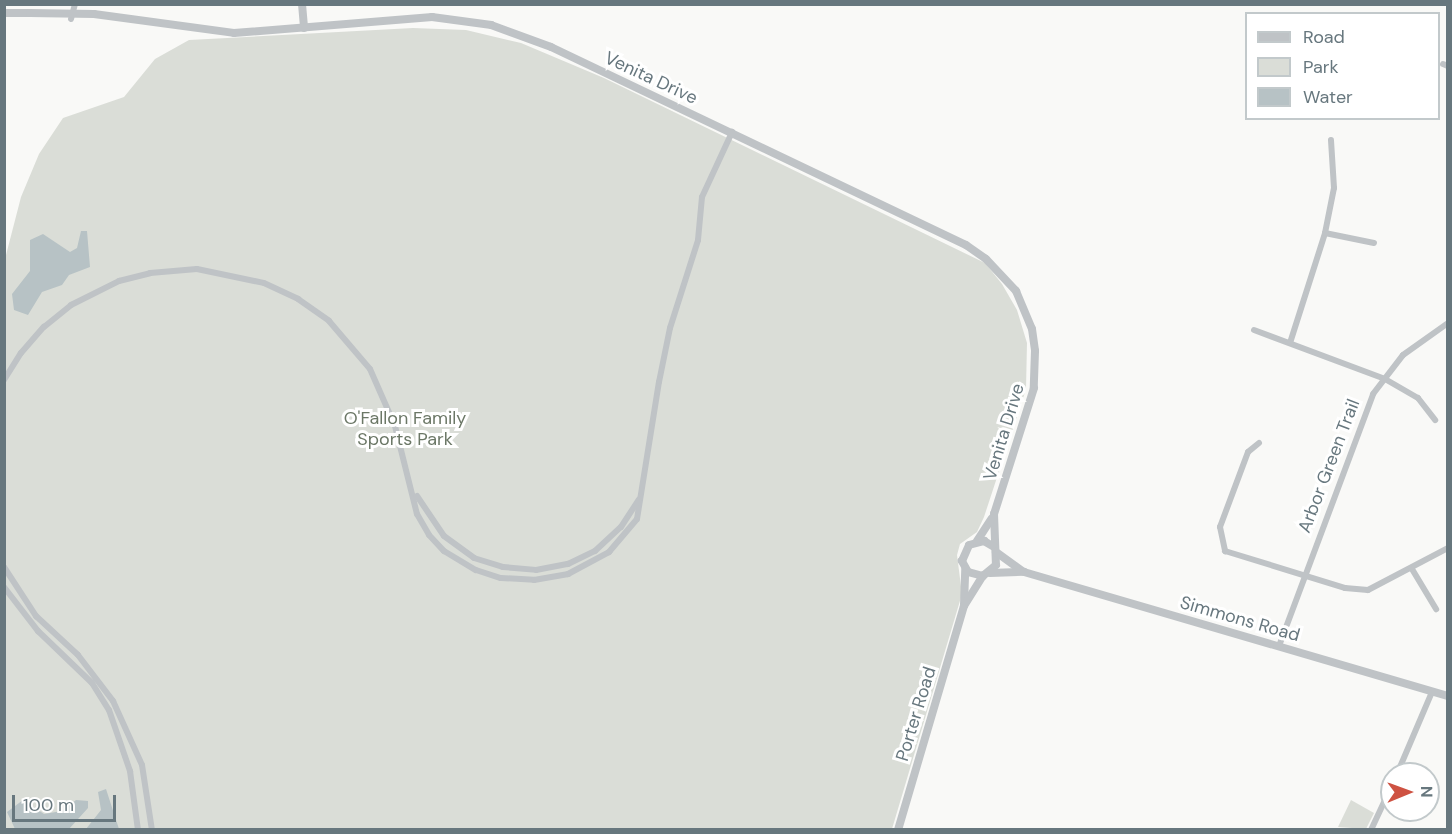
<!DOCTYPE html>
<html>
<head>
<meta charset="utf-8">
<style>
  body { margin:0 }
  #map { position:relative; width:1452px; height:834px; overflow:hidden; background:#f9f9f7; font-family:"DM Sans",sans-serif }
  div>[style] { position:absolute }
  .green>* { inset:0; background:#daddd7 }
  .water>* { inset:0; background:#b7c2c5 }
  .minor>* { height:6px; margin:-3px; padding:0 3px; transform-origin:3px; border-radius:3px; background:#bfc3c6 }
  .tertiary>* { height:8px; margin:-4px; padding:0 4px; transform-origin:4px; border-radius:4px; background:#bfc3c6 }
  .tertiary-bridge>* { height:8px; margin:-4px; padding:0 4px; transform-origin:4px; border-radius:4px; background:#bfc3c6 }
  span { translate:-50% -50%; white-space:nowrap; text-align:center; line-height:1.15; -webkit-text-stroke:6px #fff; paint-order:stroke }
  .street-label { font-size:18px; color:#67777e }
  .park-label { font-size:18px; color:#6b7766 }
  .frame { position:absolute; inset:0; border:6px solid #67777e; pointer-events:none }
  .legend { position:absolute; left:1245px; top:12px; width:195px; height:108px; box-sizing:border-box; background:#fff; border:2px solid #c2c9cb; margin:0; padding:8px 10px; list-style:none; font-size:18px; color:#67777e }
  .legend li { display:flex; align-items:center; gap:12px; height:30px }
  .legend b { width:30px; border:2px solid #c2c9cb }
  .north { position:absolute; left:1380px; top:762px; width:60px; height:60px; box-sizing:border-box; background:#fff; border:2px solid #c2c9cb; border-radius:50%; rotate:89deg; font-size:16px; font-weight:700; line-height:24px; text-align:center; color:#67777e }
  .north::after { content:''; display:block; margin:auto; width:21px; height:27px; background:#ce5242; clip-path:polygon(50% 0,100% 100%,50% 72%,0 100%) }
  .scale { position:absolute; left:12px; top:795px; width:104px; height:27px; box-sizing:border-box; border:3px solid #67777e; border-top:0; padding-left:8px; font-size:18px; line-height:21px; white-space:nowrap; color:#67777e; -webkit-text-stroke:4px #fff; paint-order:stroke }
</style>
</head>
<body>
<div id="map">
  <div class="green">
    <div style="clip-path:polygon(413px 28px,466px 30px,521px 43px,604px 78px,985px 263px,1002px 284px,1017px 310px,1027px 343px,1026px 389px,984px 517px,977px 532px,960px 544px,957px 555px,962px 594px,892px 829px,5px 830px,5px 259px,21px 197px,39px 154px,63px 118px,124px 97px,155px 59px,189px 40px)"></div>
    <div style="clip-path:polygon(1351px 800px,1374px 813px,1366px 829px,1338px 827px)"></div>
  </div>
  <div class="water">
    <div style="clip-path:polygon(81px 231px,87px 231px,90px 267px,69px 275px,62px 285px,42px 292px,28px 315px,14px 310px,12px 294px,30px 271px,30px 240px,43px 234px,70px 252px,77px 248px)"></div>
    <div style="clip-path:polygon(106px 789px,119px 829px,86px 829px,101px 810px,98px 792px)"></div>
    <div style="clip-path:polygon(23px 800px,44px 814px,62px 811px,76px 800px,88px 801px,88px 808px,69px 829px,15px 829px,7px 812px)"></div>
  </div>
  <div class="minor">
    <div style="left:71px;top:19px;width:16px;rotate:-75deg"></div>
    <div style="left:1443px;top:64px;width:5px;rotate:22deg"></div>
    <div style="left:1325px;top:233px;width:50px;rotate:11.5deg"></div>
    <div style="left:1254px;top:330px;width:140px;rotate:20.5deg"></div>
    <div style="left:1385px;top:379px;width:38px;rotate:30deg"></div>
    <div style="left:1418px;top:398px;width:28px;rotate:52deg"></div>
    <div style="left:1290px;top:343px;width:115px;rotate:-72.3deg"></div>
    <div style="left:1325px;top:233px;width:46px;rotate:-78.7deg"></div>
    <div style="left:1334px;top:188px;width:48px;rotate:-93.6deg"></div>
    <div style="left:4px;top:380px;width:32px;rotate:-58deg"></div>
    <div style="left:21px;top:353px;width:35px;rotate:-49deg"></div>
    <div style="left:44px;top:327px;width:35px;rotate:-39deg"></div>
    <div style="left:71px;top:305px;width:54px;rotate:-26.6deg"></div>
    <div style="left:119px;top:281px;width:32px;rotate:-14deg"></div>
    <div style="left:150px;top:273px;width:47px;rotate:-4.9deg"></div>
    <div style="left:197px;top:269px;width:68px;rotate:11.8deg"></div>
    <div style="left:264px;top:283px;width:38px;rotate:25deg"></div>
    <div style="left:298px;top:299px;width:38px;rotate:35deg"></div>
    <div style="left:329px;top:321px;width:63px;rotate:49.5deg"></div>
    <div style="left:370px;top:369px;width:62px;rotate:66.3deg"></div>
    <div style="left:395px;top:426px;width:91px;rotate:76deg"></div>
    <div style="left:417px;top:514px;width:24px;rotate:60deg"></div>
    <div style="left:429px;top:535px;width:22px;rotate:47deg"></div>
    <div style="left:444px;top:551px;width:37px;rotate:31deg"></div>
    <div style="left:476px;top:570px;width:26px;rotate:18deg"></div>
    <div style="left:501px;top:578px;width:33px;rotate:3deg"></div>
    <div style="left:534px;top:580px;width:35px;rotate:-10deg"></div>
    <div style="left:568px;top:574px;width:47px;rotate:-28.2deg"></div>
    <div style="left:609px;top:552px;width:43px;rotate:-49.7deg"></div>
    <div style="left:637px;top:519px;width:139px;rotate:-80.9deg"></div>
    <div style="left:659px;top:382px;width:55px;rotate:-78.5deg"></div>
    <div style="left:670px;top:328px;width:92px;rotate:-72.3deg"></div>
    <div style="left:698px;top:240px;width:43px;rotate:-84.7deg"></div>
    <div style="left:702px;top:197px;width:72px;rotate:-65.2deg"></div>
    <div style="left:1259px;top:443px;width:14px;rotate:141deg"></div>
    <div style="left:1248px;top:452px;width:80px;rotate:110.5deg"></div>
    <div style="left:1220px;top:527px;width:25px;rotate:78deg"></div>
    <div style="left:1225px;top:551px;width:126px;rotate:17.1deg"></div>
    <div style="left:1345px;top:588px;width:23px;rotate:5deg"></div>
    <div style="left:1368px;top:590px;width:90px;rotate:-27.7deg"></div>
    <div style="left:417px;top:496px;width:48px;rotate:56deg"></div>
    <div style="left:444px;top:536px;width:37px;rotate:36deg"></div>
    <div style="left:474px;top:558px;width:30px;rotate:17deg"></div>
    <div style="left:503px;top:567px;width:33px;rotate:5deg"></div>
    <div style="left:536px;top:570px;width:33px;rotate:-11deg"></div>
    <div style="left:568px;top:564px;width:30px;rotate:-26deg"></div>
    <div style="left:595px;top:551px;width:35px;rotate:-43deg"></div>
    <div style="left:621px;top:527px;width:33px;rotate:-57deg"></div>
    <div style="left:4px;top:567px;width:59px;rotate:56.9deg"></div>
    <div style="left:36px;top:616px;width:57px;rotate:42.9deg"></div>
    <div style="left:78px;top:655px;width:58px;rotate:52.7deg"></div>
    <div style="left:113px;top:701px;width:70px;rotate:65.6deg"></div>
    <div style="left:142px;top:765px;width:66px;rotate:81.3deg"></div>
    <div style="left:1412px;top:569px;width:47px;rotate:59deg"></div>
    <div style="left:4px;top:587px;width:56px;rotate:52.3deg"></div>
    <div style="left:38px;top:631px;width:75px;rotate:43.9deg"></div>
    <div style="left:92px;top:683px;width:32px;rotate:58deg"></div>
    <div style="left:109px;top:710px;width:65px;rotate:71deg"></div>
    <div style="left:130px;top:771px;width:60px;rotate:82.3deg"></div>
    <div style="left:1279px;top:646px;width:269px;rotate:-69.5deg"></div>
    <div style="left:1373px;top:394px;width:49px;rotate:-52.4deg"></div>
    <div style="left:1403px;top:355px;width:55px;rotate:-35.4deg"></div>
    <div style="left:1397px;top:774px;width:89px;rotate:-66.9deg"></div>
    <div style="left:1371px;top:830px;width:50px;rotate:-65deg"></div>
  </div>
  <div class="tertiary">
    <div style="left:302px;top:4px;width:24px;rotate:85deg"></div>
    <div style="left:4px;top:13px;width:26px"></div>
    <div style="left:94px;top:14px;width:141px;rotate:7.7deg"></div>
    <div style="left:234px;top:33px;width:199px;rotate:-4.6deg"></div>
    <div style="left:432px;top:17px;width:60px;rotate:7.7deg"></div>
    <div style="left:491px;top:25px;width:64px;rotate:20.1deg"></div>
    <div style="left:551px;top:47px;width:460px;rotate:25.5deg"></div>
    <div style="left:966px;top:245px;width:24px;rotate:35deg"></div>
    <div style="left:986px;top:259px;width:44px;rotate:46.8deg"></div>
    <div style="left:1016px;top:291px;width:41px;rotate:67.2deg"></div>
    <div style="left:1032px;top:329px;width:22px;rotate:82deg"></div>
    <div style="left:1035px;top:351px;width:37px;rotate:92deg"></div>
    <div style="left:1034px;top:388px;width:132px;rotate:107.6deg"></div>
    <div style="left:994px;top:514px;width:51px;rotate:87.8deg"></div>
    <div style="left:996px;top:565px;width:17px;rotate:140deg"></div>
    <div style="left:983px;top:576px;width:16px;rotate:-165deg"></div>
    <div style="left:968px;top:572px;width:13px;rotate:-119deg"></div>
    <div style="left:962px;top:561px;width:17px;rotate:-66deg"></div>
    <div style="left:969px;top:545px;width:16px;rotate:-15deg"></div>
    <div style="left:984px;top:541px;width:12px;rotate:31deg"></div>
    <div style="left:977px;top:541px;width:27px;rotate:-57deg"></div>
    <div style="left:996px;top:552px;width:32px;rotate:36deg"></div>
    <div style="left:990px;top:573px;width:34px;rotate:-2deg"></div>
    <div style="left:1024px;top:572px;width:442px;rotate:16.3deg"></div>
    <div style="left:964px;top:605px;width:36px;rotate:-88deg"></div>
    <div style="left:898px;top:830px;width:234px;rotate:-73.6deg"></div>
    <div style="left:964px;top:606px;width:36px;rotate:-58deg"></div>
  </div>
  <div class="tertiary-bridge">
    <div style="left:30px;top:13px;width:64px;rotate:0.9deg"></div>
  </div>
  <div class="street-label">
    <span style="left:651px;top:78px;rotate:25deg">Venita Drive</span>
    <span style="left:1004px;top:432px;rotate:-73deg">Venita Drive</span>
    <span style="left:1329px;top:466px;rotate:-69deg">Arbor Green Trail</span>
    <span style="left:1240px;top:619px;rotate:16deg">Simmons Road</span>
    <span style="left:916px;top:714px;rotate:-73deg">Porter Road</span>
  </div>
  <div class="park-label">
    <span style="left:405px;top:429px">O'Fallon Family<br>Sports Park</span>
  </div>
  <div class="frame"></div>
  <ul class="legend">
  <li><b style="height:8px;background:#bfc3c6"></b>Road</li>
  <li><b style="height:16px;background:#daddd7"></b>Park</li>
  <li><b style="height:16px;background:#b7c2c5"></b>Water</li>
  </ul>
  <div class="north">N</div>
  <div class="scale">100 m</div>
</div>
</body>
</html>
